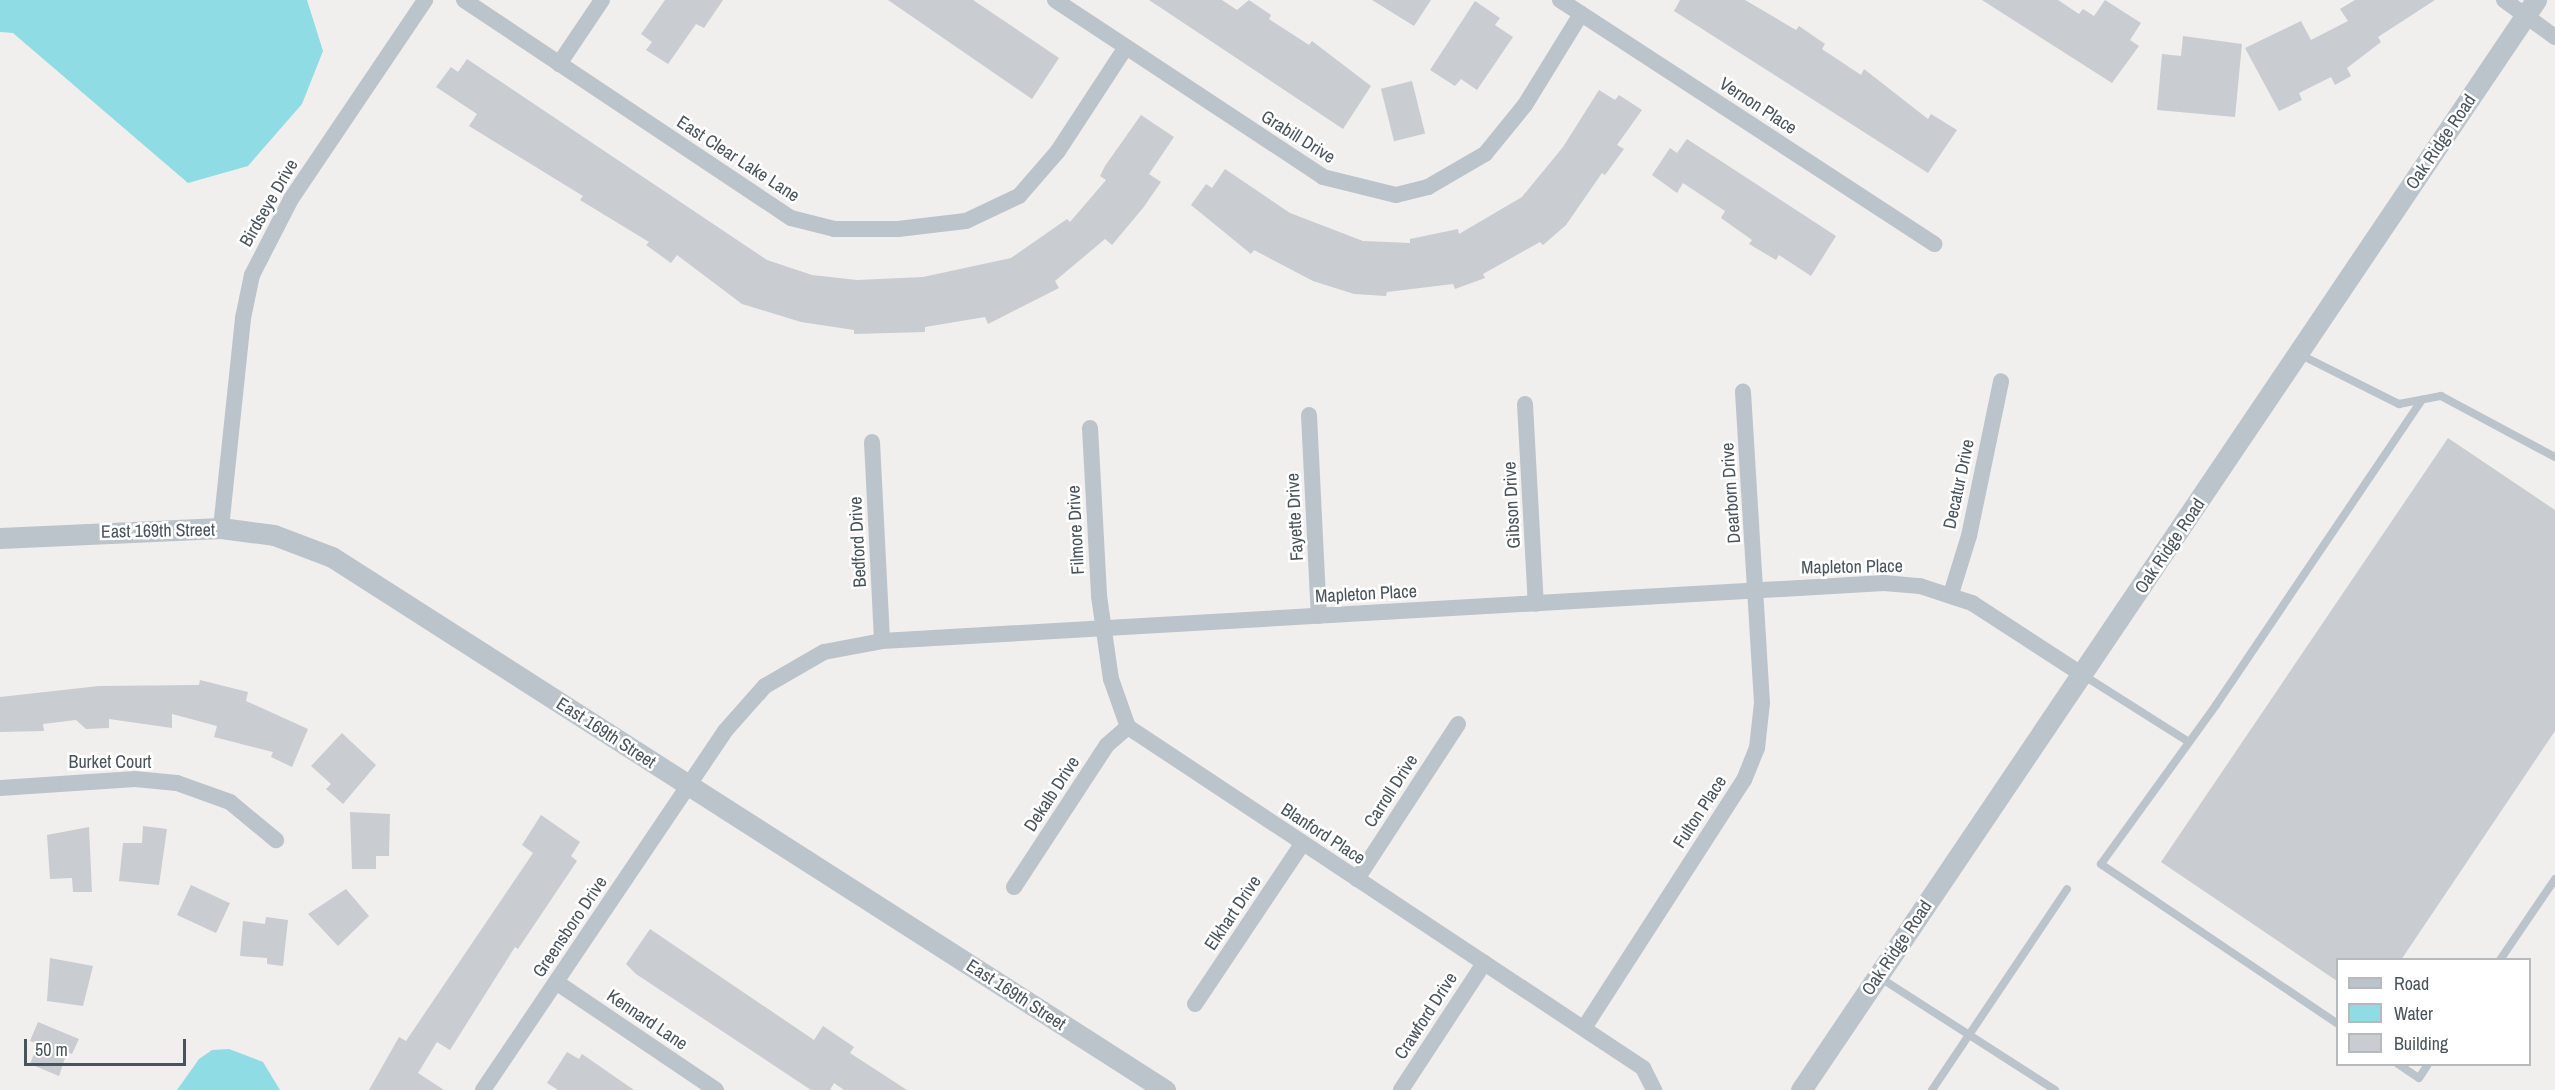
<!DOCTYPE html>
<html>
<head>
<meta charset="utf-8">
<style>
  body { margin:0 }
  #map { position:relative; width:2555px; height:1090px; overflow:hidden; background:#f1eeee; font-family:"Archivo Narrow",sans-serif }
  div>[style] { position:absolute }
  .water>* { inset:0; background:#90dce4 }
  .building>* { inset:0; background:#c9ccd0; transform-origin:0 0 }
  .service>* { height:8px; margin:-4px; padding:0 4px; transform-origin:4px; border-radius:4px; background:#bbc4ca }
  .minor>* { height:16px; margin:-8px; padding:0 8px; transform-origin:8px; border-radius:8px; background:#bbc4ca }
  .tertiary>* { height:21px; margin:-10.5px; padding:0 10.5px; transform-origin:10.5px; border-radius:10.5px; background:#bbc4ca }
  span { translate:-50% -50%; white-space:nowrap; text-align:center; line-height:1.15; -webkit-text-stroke:5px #fff; paint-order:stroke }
  .street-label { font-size:18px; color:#48535a }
  .legend { position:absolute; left:2336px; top:958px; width:195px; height:108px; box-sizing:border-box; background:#fff; border:2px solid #b6babd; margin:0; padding:8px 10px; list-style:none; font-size:18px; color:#48535a }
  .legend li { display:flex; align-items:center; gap:12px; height:30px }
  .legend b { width:30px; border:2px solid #b6babd }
  .scale { position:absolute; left:24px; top:1039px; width:162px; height:27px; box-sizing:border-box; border:3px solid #48535a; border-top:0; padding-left:8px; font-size:18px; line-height:21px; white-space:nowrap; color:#48535a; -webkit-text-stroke:4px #fff; paint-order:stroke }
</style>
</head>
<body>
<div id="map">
  <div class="water">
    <div style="clip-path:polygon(0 0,307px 0,323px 51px,302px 104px,248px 166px,188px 183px,13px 33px,0 32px)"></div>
    <div style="clip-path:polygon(229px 1049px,263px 1062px,280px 1090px,177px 1090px,199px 1059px,212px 1050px)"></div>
  </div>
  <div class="building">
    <div style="clip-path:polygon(665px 0,723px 0,704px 28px,696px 24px,668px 64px,646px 50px,652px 42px,641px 34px)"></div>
    <div style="clip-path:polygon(888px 0,973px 0,1059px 58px,1032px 99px)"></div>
    <div style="clip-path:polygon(1149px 0,1222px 0,1237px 10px,1249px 0,1271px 15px,1269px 19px,1309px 45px,1312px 41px,1371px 86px,1343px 129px)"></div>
    <div style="clip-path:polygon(1372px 0,1431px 0,1414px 26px)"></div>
    <div style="clip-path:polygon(1680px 0,1745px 0,1796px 30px,1799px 26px,1825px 44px,1822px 49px,1861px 75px,1864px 69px,1928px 119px,1931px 114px,1957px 130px,1928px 173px,1674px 11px)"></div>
    <div style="clip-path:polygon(1982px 0,2058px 0,2079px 14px,2083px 9px,2094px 16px,2105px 0,2141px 23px,2130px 40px,2139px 46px,2112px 83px)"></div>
    <div style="clip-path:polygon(2355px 0,2435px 0,2378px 37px,2381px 42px,2347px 68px,2351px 76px,2335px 85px,2331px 77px,2299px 93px,2302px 100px,2279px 111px,2245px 48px,2301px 21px,2311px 40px,2348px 21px,2340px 9px)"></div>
    <div style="clip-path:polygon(1475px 1px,1500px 18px,1495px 25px,1513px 37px,1477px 90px,1461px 79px,1455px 86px,1430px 70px)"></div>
    <div style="clip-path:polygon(2183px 36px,2242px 44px,2235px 117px,2157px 110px,2162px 54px,2181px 56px)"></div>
    <div style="clip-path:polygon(467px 59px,767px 260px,812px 275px,857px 280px,923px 277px,1011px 258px,1067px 219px,1070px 222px,1106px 180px,1100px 176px,1105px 166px,1141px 115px,1174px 137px,1149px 174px,1161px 182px,1143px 208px,1112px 245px,1105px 239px,1055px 281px,1059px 288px,988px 324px,985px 317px,925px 327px,925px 332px,854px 334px,854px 330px,801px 322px,742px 304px,677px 255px,671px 263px,646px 245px,649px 242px,580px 200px,583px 196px,469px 126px,477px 114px,436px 87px,451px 67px,458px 72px)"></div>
    <div style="left:1412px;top:81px;width:54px;height:32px;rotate:76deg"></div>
    <div style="clip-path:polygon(1599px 90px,1615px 100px,1619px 95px,1642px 110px,1617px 145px,1624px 149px,1605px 175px,1602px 173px,1566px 225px,1543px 245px,1540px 242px,1483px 274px,1485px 278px,1455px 289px,1453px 284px,1387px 292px,1386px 296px,1354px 294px,1313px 281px,1254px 250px,1251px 254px,1191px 205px,1206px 184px,1212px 188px,1225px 169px,1290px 213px,1363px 241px,1410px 243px,1410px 239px,1458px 229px,1459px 234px,1522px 197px,1563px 147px)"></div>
    <div style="clip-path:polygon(1687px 139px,1836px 236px,1811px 276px,1779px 255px,1776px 260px,1749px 244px,1752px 240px,1721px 218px,1725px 211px,1683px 183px,1677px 193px,1652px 175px,1670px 148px,1677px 153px)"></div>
    <div style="clip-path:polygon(2448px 438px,2555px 510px,2555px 731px,2401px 960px,2337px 960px,2337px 981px,2161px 862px)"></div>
    <div style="clip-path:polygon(200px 680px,248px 692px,246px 701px,308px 729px,292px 767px,271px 757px,273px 752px,214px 737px,217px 726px,172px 714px,172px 728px,109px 719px,109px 728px,86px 729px,76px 720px,43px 724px,44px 731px,0 732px,0 697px,99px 686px,199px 685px)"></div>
    <div style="clip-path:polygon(342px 733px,376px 765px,343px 804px,326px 789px,331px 784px,311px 766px)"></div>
    <div style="clip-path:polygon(350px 812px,390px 814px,389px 856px,376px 856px,376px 869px,352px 869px)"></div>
    <div style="clip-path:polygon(541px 815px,580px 842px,571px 856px,577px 861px,518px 949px,515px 947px,450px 1050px,437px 1042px,418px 1073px,444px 1090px,369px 1090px,399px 1037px,406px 1041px,533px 853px,522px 845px)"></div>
    <div style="clip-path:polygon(143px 826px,167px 829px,159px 885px,119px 881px,123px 843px,142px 843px)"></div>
    <div style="clip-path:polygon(89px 827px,92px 892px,73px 892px,72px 878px,50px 879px,47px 835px)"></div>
    <div style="left:191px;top:885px;width:43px;height:33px;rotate:25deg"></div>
    <div style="clip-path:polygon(346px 889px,369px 916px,338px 946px,308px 914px)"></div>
    <div style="clip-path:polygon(266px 917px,288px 920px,283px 966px,267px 964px,267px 958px,240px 956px,243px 921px,265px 924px)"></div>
    <div style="clip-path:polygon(650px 929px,814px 1040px,823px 1026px,854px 1047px,850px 1053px,907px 1090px,844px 1090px,834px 1083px,830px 1090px,811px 1090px,636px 974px,626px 964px)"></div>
    <div style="clip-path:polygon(50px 958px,93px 966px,83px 1006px,47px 1001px)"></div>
    <div style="clip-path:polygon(38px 1022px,79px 1039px,72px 1054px,67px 1052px,59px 1076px,30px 1064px,38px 1044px,30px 1041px)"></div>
    <div style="clip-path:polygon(567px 1052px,579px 1059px,582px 1054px,634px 1090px,558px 1090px,547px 1083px)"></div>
  </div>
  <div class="service">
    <div style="left:2299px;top:354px;width:112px;rotate:26.6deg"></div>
    <div style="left:2399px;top:404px;width:43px;rotate:-10.8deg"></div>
    <div style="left:2441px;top:396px;width:129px;rotate:28.2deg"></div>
    <div style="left:2083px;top:675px;width:125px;rotate:32.3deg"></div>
    <div style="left:2500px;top:960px;width:98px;rotate:-55.8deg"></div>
    <div style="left:1879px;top:977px;width:209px;rotate:32.7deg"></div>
    <div style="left:2338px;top:1024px;width:286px;rotate:-146deg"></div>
    <div style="left:2101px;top:864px;width:196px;rotate:-54.1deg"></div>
    <div style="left:2216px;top:705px;width:368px;rotate:-56deg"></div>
    <div style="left:2398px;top:1064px;width:25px;rotate:34deg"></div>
    <div style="left:2419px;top:1078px;width:17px;rotate:-57deg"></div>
    <div style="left:1932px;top:1090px;width:242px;rotate:-56.1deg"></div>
  </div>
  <div class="minor">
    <div style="left:464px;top:0;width:393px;rotate:33.7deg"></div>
    <div style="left:791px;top:218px;width:44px;rotate:14.3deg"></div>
    <div style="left:834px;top:229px;width:64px"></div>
    <div style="left:898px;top:229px;width:68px;rotate:-6.7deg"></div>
    <div style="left:966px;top:221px;width:59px;rotate:-25.3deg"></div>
    <div style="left:1019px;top:196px;width:60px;rotate:-49.1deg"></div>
    <div style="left:1058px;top:151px;width:124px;rotate:-56.8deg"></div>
    <div style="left:1055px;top:0;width:321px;rotate:33.4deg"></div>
    <div style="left:1323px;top:177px;width:75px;rotate:13.9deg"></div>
    <div style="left:1396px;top:195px;width:33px;rotate:-14deg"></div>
    <div style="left:1428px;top:187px;width:66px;rotate:-30.1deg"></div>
    <div style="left:1485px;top:154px;width:63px;rotate:-50.8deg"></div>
    <div style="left:1525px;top:105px;width:107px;rotate:-58.4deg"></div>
    <div style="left:1560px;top:0;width:447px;rotate:33.1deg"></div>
    <div style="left:2504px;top:0;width:63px;rotate:36deg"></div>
    <div style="left:559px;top:64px;width:77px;rotate:-56.1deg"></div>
    <div style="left:1525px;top:404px;width:200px;rotate:86.9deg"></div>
    <div style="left:1309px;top:415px;width:201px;rotate:87.2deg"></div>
    <div style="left:1090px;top:428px;width:168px;rotate:86.9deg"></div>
    <div style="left:1099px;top:596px;width:84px;rotate:81.8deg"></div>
    <div style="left:1111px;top:679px;width:51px;rotate:70.5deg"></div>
    <div style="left:1128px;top:727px;width:618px;rotate:33.51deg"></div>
    <div style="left:1643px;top:1068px;width:25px;rotate:63deg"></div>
    <div style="left:872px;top:442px;width:199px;rotate:87.1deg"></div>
    <div style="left:221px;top:528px;width:211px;rotate:-84deg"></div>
    <div style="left:243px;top:318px;width:44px;rotate:-78.2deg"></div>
    <div style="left:252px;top:275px;width:85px;rotate:-62.8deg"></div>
    <div style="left:291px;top:199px;width:240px;rotate:-56deg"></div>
    <div style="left:1951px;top:594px;width:61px;rotate:-72.8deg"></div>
    <div style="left:1969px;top:536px;width:158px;rotate:-78.3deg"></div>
    <div style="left:0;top:788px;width:135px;rotate:-3.8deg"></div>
    <div style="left:135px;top:779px;width:42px;rotate:5.4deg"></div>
    <div style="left:177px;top:783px;width:56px;rotate:19.7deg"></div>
    <div style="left:230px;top:802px;width:60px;rotate:39.6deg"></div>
    <div style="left:1357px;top:879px;width:185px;rotate:-56.9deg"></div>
    <div style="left:1014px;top:887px;width:170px;rotate:-56.8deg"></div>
    <div style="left:1107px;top:745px;width:28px;rotate:-41deg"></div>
    <div style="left:556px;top:982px;width:193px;rotate:34deg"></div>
    <div style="left:1195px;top:1004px;width:192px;rotate:-56.2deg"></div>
    <div style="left:1584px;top:1028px;width:295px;rotate:-57.2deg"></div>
    <div style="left:1744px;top:780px;width:35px;rotate:-68deg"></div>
    <div style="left:1757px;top:748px;width:45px;rotate:-83.7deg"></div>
    <div style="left:1762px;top:703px;width:312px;rotate:-93.5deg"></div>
    <div style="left:483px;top:1090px;width:433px;rotate:-56deg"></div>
    <div style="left:725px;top:731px;width:60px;rotate:-48.4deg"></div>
    <div style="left:765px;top:686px;width:68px;rotate:-30deg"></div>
    <div style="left:824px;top:652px;width:59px;rotate:-10.7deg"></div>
    <div style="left:882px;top:641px;width:1004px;rotate:-3.31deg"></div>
    <div style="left:1884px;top:583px;width:36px;rotate:5deg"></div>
    <div style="left:1920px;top:586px;width:55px;rotate:18.1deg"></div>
    <div style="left:1972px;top:603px;width:132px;rotate:33deg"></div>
    <div style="left:1401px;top:1090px;width:152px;rotate:-56.8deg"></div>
  </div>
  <div class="tertiary">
    <div style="left:0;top:538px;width:221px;rotate:-2.6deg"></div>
    <div style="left:221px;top:528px;width:53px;rotate:7.5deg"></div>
    <div style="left:274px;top:535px;width:62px;rotate:20.8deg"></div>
    <div style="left:332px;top:557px;width:989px;rotate:32.61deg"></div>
    <div style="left:1801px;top:1090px;width:1315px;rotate:-56.01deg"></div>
  </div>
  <div class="street-label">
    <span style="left:1758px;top:106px;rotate:33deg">Vernon Place</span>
    <span style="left:1298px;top:137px;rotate:32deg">Grabill Drive</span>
    <span style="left:2441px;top:142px;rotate:-56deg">Oak Ridge Road</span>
    <span style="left:738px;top:159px;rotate:33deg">East Clear Lake Lane</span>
    <span style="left:269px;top:203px;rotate:-60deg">Birdseye Drive</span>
    <span style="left:1959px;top:484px;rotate:-78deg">Decatur Drive</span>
    <span style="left:1731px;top:493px;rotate:-94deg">Dearborn Drive</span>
    <span style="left:1512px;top:505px;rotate:-93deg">Gibson Drive</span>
    <span style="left:1295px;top:517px;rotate:-93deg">Fayette Drive</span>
    <span style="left:1076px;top:530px;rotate:-93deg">Filmore Drive</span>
    <span style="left:158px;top:531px;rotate:-1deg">East 169th Street</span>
    <span style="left:858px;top:542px;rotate:-93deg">Bedford Drive</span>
    <span style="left:2170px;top:546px;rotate:-56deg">Oak Ridge Road</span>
    <span style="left:1852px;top:567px;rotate:-1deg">Mapleton Place</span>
    <span style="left:1366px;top:594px;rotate:-3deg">Mapleton Place</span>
    <span style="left:606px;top:733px;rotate:33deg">East 169th Street</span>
    <span style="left:110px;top:762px">Burket Court</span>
    <span style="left:1391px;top:791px;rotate:-57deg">Carroll Drive</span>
    <span style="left:1052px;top:794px;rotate:-57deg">Dekalb Drive</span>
    <span style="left:1700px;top:812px;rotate:-57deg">Fulton Place</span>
    <span style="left:1323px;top:834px;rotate:33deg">Blanford Place</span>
    <span style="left:1233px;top:913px;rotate:-56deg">Elkhart Drive</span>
    <span style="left:570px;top:927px;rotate:-56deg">Greensboro Drive</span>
    <span style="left:1897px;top:948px;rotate:-56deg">Oak Ridge Road</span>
    <span style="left:1016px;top:995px;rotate:33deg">East 169th Street</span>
    <span style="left:1426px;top:1016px;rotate:-57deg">Crawford Drive</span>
    <span style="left:647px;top:1020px;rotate:34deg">Kennard Lane</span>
  </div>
  <ul class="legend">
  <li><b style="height:8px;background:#bbc4ca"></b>Road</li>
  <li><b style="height:16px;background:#90dce4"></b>Water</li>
  <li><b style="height:16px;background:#c9ccd0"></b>Building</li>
  </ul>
  <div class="scale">50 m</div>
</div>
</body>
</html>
